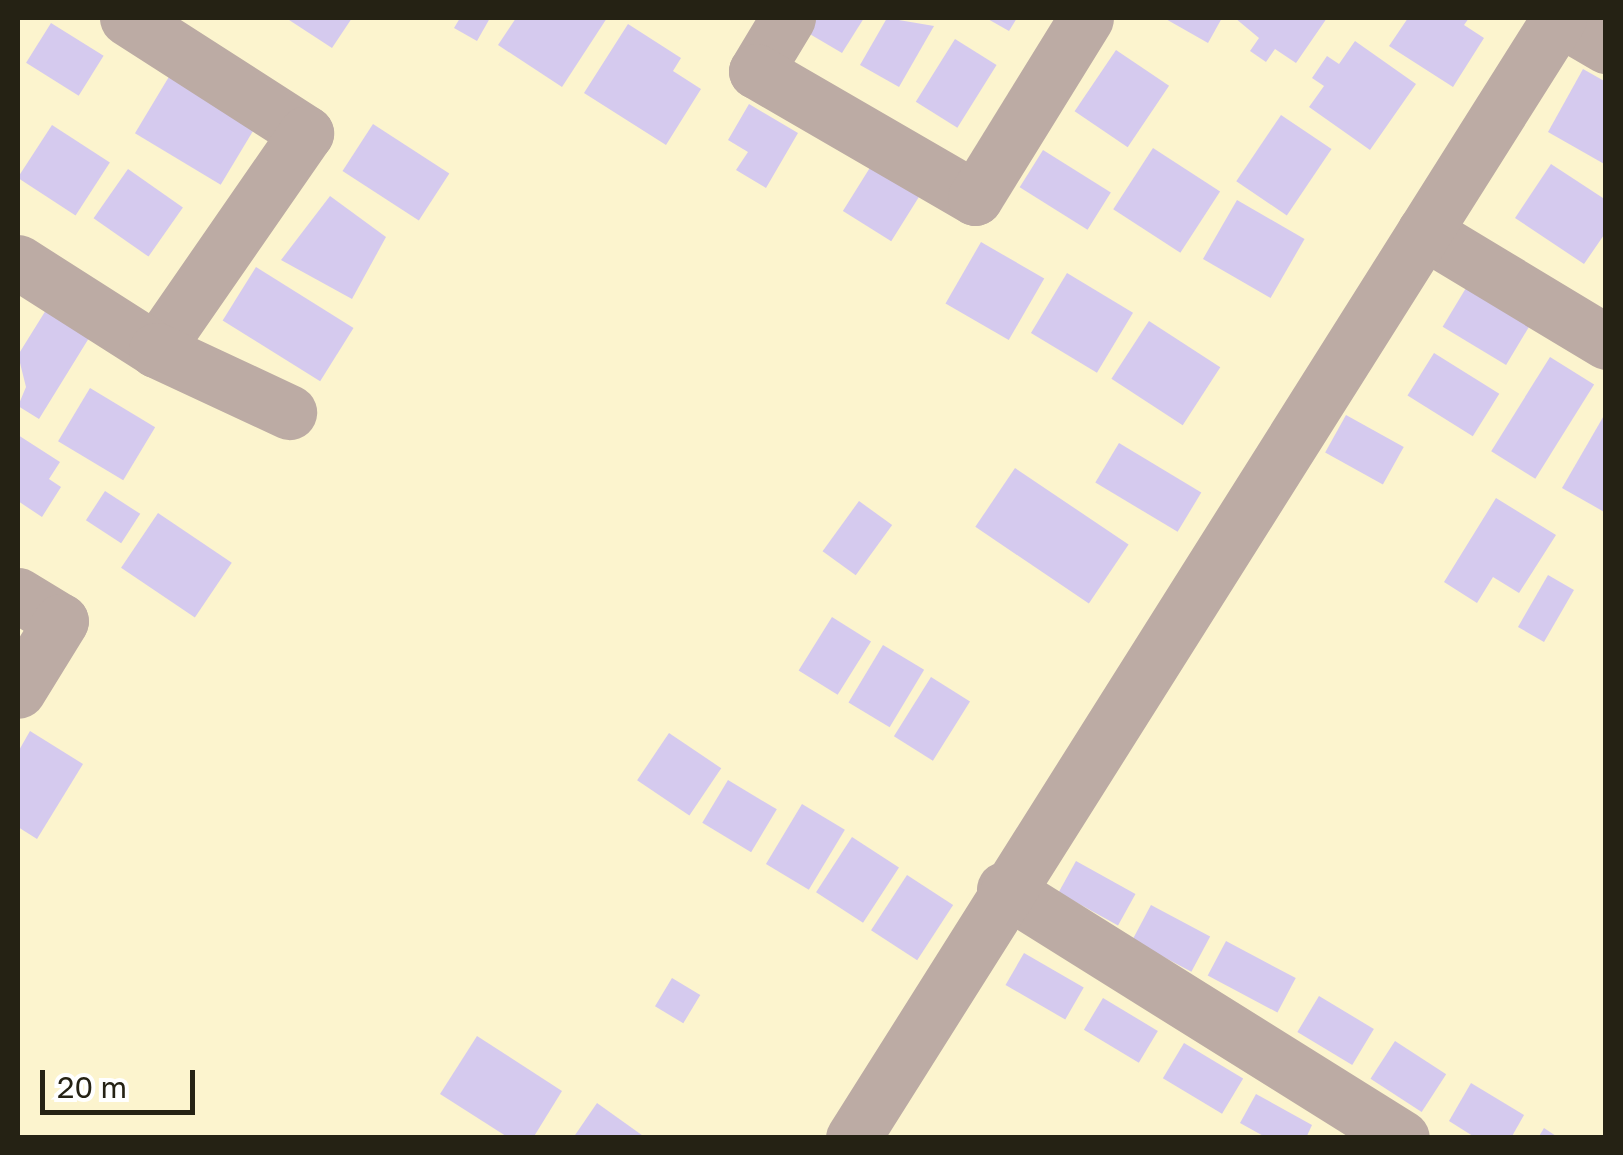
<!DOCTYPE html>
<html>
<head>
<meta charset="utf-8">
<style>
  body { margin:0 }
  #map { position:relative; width:1623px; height:1155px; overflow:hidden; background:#fcf4ce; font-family:"Golos Text",sans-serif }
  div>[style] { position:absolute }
  .building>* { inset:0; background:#d5caee; transform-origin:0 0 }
  .minor>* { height:55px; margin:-27.5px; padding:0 27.5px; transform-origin:27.5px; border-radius:27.5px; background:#bcaba4 }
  span { translate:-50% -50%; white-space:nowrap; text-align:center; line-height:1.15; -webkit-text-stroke:8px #fff; paint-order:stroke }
  .frame { position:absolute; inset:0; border:20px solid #252214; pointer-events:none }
  .scale { position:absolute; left:40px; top:1070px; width:155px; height:45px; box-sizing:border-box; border:5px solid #252214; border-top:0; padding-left:12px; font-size:30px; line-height:35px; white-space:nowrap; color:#252214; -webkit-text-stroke:8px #fff; paint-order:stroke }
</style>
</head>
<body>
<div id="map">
  <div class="building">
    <div style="clip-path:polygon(286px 18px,352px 18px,332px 48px)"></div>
    <div style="clip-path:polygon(460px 18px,490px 18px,477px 41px,454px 28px)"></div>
    <div style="clip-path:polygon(516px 18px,607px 18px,562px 87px,498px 45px)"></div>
    <div style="clip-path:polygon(817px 18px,864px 18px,842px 53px,808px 33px)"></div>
    <div style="clip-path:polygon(887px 18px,934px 26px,899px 87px,860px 65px)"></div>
    <div style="clip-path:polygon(986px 18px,1017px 18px,1009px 31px)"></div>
    <div style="clip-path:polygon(1164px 18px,1222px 18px,1208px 43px)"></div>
    <div style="clip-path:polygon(1235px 18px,1327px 18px,1296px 63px,1275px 49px,1266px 62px,1250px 51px,1259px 38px)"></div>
    <div style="clip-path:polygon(1408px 18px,1469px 18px,1464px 25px,1484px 38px,1453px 87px,1389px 46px)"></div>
    <div style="left:51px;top:23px;width:62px;height:47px;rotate:32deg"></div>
    <div style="clip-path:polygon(628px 24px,681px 58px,673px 71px,701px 89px,666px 145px,584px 93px)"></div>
    <div style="left:955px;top:39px;width:49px;height:74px;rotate:32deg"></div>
    <div style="clip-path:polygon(1355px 41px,1416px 84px,1370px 150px,1309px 107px,1324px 86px,1312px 78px,1327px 56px,1339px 64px)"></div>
    <div style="left:1116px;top:50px;width:64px;height:74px;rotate:34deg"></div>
    <div style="clip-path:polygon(1583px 69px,1606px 82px,1606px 165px,1548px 132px)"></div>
    <div style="left:170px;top:75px;width:100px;height:68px;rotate:31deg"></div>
    <div style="clip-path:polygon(749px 104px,798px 133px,766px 188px,736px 170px,748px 152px,728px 140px)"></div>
    <div style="left:1281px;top:115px;width:61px;height:80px;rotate:34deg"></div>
    <div style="left:373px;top:124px;width:91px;height:56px;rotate:33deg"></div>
    <div style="left:52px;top:125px;width:69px;height:63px;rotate:33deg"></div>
    <div style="left:1153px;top:148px;width:80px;height:73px;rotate:33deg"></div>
    <div style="left:1043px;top:150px;width:80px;height:44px;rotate:32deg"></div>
    <div style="clip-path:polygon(1551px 164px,1606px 200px,1606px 232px,1584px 264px,1515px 218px)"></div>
    <div style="left:871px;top:166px;width:57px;height:53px;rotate:32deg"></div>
    <div style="left:128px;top:169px;width:67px;height:60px;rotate:35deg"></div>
    <div style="clip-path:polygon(330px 196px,386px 237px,352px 299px,281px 260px)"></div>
    <div style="left:1237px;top:200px;width:78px;height:68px;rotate:30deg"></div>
    <div style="left:981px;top:242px;width:73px;height:71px;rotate:30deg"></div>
    <div style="left:256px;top:267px;width:115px;height:63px;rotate:32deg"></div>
    <div style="left:1067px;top:273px;width:77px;height:70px;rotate:31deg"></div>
    <div style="left:1472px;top:278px;width:74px;height:57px;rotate:31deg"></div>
    <div style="clip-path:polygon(46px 310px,89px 338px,39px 419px,18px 406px,26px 387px,18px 355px)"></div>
    <div style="left:1149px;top:321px;width:85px;height:69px;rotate:33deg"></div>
    <div style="left:1434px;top:353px;width:77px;height:50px;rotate:32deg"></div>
    <div style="left:1550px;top:357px;width:52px;height:111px;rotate:32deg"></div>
    <div style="left:90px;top:388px;width:76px;height:62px;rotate:31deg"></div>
    <div style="clip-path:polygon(1606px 412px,1606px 513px,1562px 488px)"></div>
    <div style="left:1346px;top:415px;width:66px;height:43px;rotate:29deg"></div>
    <div style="clip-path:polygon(18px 435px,60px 462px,49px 479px,61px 487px,42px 517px,18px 501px)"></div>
    <div style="left:1119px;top:443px;width:96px;height:46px;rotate:31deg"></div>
    <div style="left:1015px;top:468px;width:137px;height:71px;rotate:34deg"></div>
    <div style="left:105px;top:491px;width:42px;height:35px;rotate:33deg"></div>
    <div style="clip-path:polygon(1496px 498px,1556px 535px,1519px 593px,1493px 577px,1477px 603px,1444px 582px)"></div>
    <div style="left:859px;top:501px;width:41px;height:62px;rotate:36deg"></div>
    <div style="left:158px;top:513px;width:89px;height:66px;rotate:34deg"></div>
    <div style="left:1548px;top:575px;width:30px;height:60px;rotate:30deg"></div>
    <div style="left:832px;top:617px;width:46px;height:63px;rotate:32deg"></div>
    <div style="left:883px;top:645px;width:48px;height:67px;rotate:31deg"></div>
    <div style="left:931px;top:677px;width:46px;height:70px;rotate:32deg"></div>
    <div style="clip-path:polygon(30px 731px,83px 764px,37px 839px,18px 827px,18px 752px)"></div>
    <div style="left:669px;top:733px;width:63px;height:57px;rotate:34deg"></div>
    <div style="left:728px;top:780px;width:57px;height:50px;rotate:31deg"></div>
    <div style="left:802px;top:804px;width:50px;height:70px;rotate:31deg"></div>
    <div style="left:852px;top:837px;width:56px;height:66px;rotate:33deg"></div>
    <div style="left:1076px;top:861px;width:68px;height:36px;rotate:29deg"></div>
    <div style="left:907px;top:875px;width:55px;height:66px;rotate:33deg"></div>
    <div style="left:1151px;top:905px;width:67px;height:40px;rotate:28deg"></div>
    <div style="left:1226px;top:941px;width:79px;height:39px;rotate:28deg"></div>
    <div style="left:1024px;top:953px;width:69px;height:37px;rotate:30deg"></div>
    <div style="left:672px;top:978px;width:33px;height:33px;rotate:31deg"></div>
    <div style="left:1319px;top:996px;width:64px;height:42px;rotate:31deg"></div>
    <div style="left:1103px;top:998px;width:64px;height:37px;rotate:31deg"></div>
    <div style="clip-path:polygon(477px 1036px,562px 1091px,533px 1138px,509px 1138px,440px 1094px)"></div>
    <div style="left:1395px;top:1041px;width:61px;height:45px;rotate:33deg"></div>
    <div style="left:1184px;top:1043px;width:69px;height:41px;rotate:31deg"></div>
    <div style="clip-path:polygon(1471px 1083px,1524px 1115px,1511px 1138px,1476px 1138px,1449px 1121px)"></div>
    <div style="clip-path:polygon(1256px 1094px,1312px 1125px,1306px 1138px,1267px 1138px,1240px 1123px)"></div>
    <div style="clip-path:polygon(597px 1103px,646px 1138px,573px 1138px)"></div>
    <div style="clip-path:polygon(1544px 1128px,1559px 1138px,1538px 1138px)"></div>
  </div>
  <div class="minor">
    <div style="left:127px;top:18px;width:213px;rotate:32.7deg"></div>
    <div style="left:306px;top:133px;width:264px;rotate:124.7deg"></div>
    <div style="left:788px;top:18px;width:62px;rotate:121.1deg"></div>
    <div style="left:756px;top:71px;width:253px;rotate:30.1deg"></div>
    <div style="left:975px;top:198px;width:211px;rotate:-58.3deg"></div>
    <div style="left:1558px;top:18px;width:56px;rotate:30.3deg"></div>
    <div style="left:1424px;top:232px;width:213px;rotate:31.1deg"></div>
    <div style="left:18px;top:262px;width:164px;rotate:32.5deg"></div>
    <div style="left:156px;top:350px;width:147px;rotate:25deg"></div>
    <div style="left:18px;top:595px;width:50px;rotate:31.2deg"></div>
    <div style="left:61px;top:621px;width:82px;rotate:121.6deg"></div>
    <div style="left:1004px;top:889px;width:469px;rotate:32deg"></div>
    <div style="left:853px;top:1138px;width:1324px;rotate:-57.77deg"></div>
  </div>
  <div class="frame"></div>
  <div class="scale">20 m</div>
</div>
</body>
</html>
